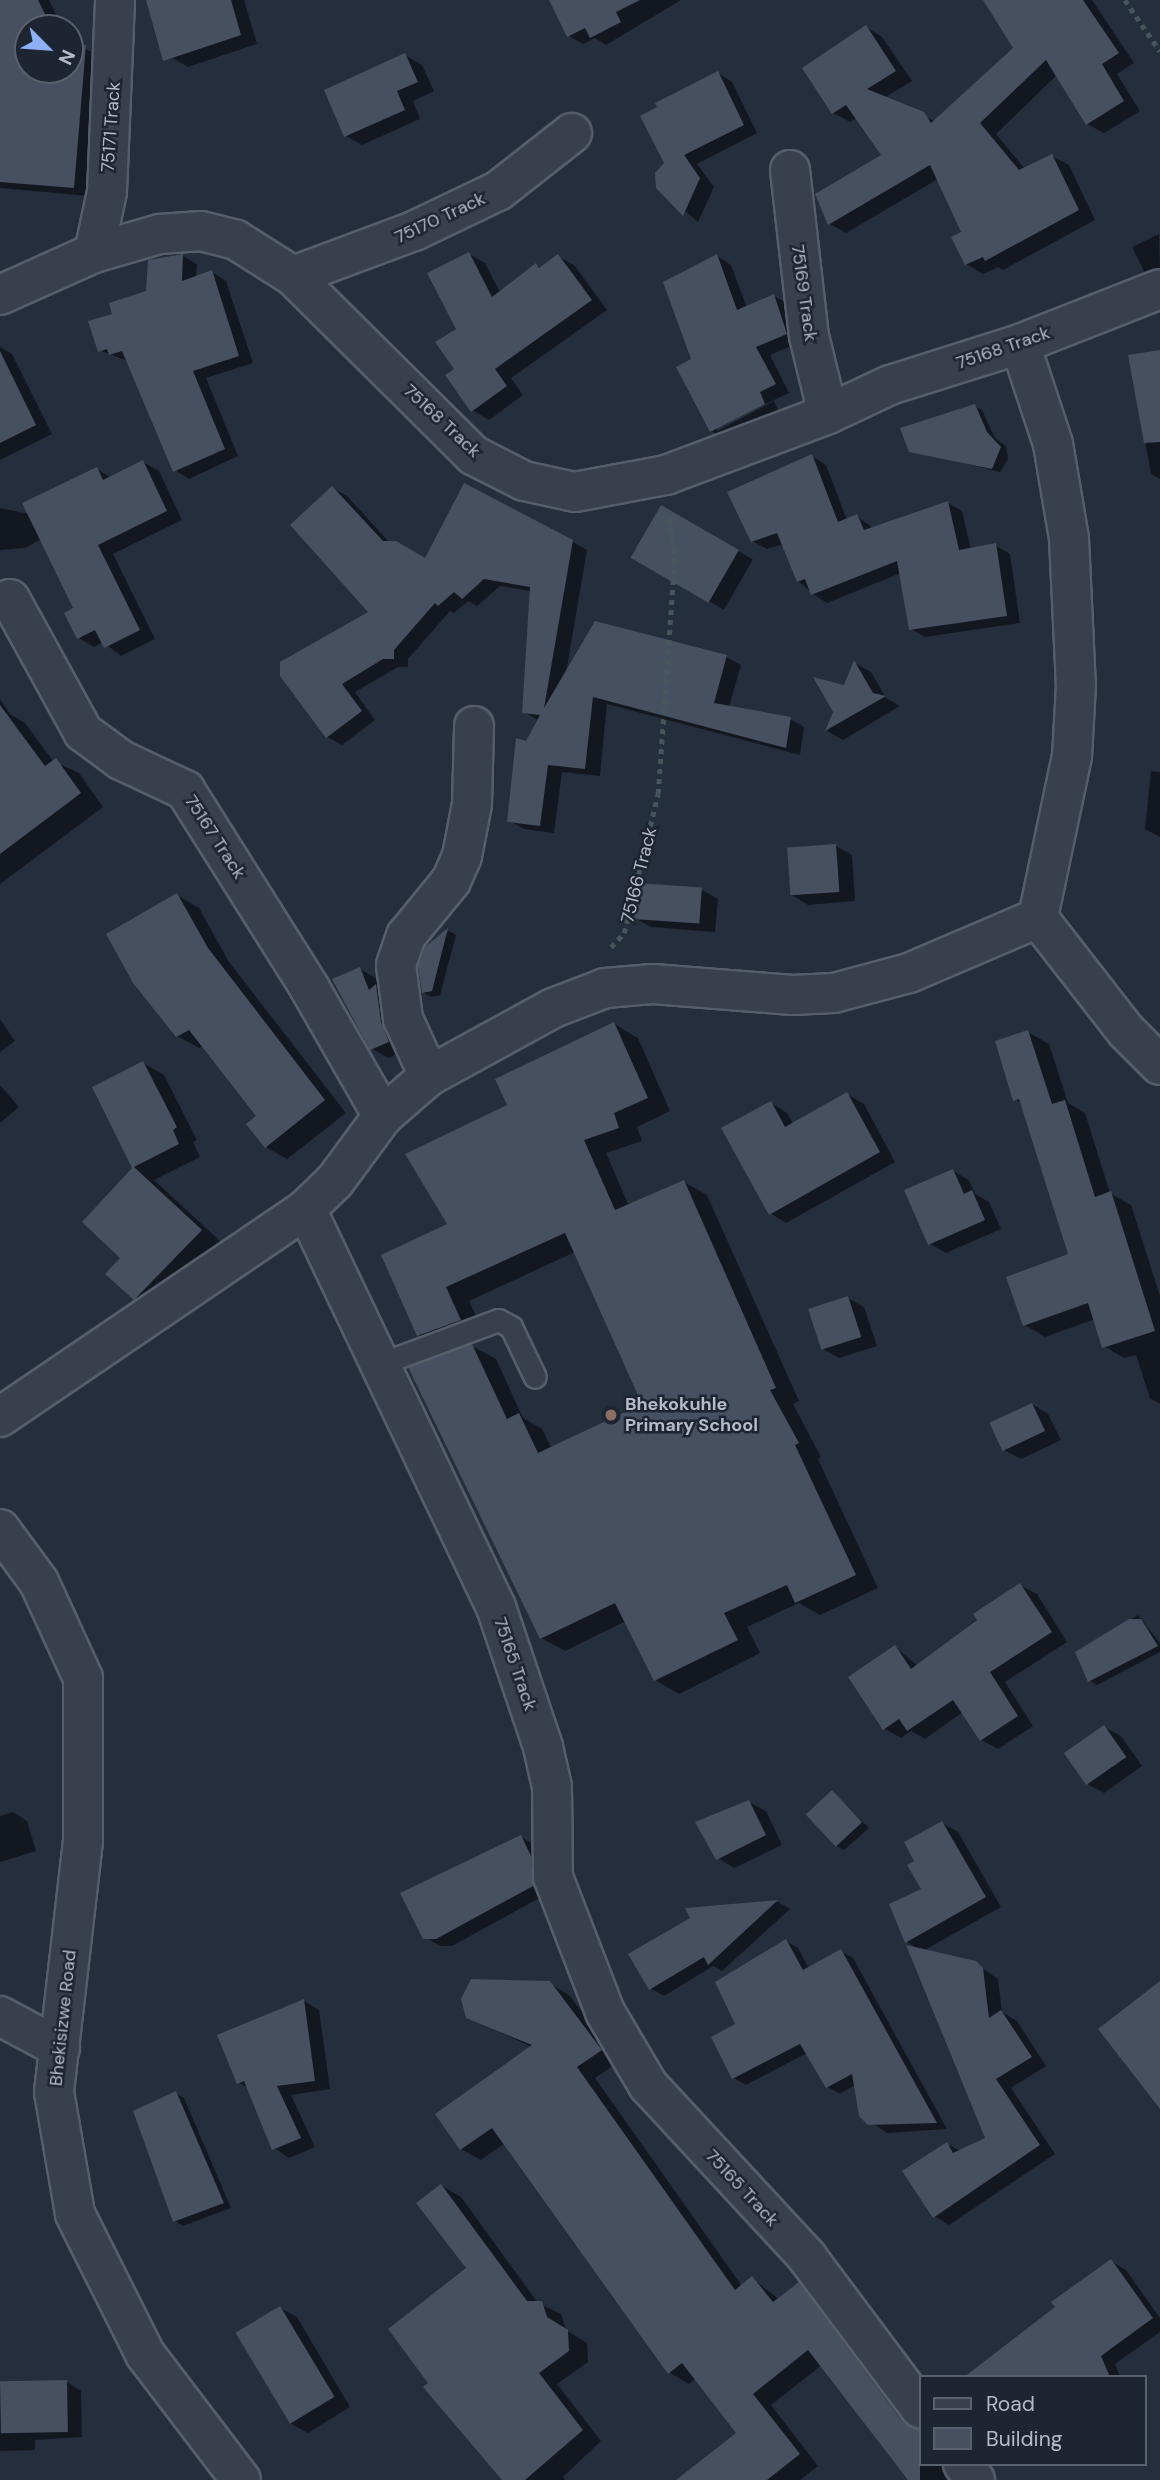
<!DOCTYPE html>
<html>
<head>
<meta charset="utf-8">
<style>
  body { margin:0 }
  #map { position:relative; width:1160px; height:2480px; overflow:hidden; background:#252e3d; font-family:"DM Sans",sans-serif }
  div>[style] { position:absolute }
  .shadow>* { inset:0; background:#0007; transform-origin:0 0 }
  .building>* { inset:0; background:#465061; transform-origin:0 0 }
  .path>* { height:4.5px; margin-top:-2.25px; transform-origin:0; background:repeating-linear-gradient(90deg,#45575b 0 5px,transparent 0 10px) }
  .roads { filter:drop-shadow(2px 0 #575e6b) drop-shadow(-2px 0 #575e6b) drop-shadow(0 2px #575e6b) drop-shadow(0 -2px #575e6b) }
  .service>* { height:21px; margin:-10.5px; padding:0 10.5px; transform-origin:10.5px; border-radius:10.5px; background:#39404d }
  .minor>* { height:38px; margin:-19px; padding:0 19px; transform-origin:19px; border-radius:19px; background:#39404d }
  .dots>* { width:19px; height:19px; translate:-50% -50%; box-sizing:border-box; border:4px solid #1e2532; border-radius:50% }
  span { translate:-50% -50%; white-space:nowrap; text-align:center; line-height:1.15; -webkit-text-stroke:5px #1e2532; paint-order:stroke }
  .street-label { font-size:18px; color:#b5bbc8 }
  .poi-label { font-size:18px; color:#b5bbc8; font-weight:700 }
  .left { translate:0 -50%; text-align:left }
  .legend { position:absolute; left:919px; top:2375px; width:228px; height:91px; box-sizing:border-box; background:#1e2532; border:2px solid #5a616e; margin:0; padding:9px 12px; list-style:none; font-size:21px; color:#b5bbc8 }
  .legend li { display:flex; align-items:center; gap:14px; height:35px }
  .legend b { width:35px; border:2px solid #5a616e }
  .north { position:absolute; left:14px; top:14px; width:70px; height:70px; box-sizing:border-box; background:#1e2532; border:2px solid #5a616e; border-radius:50%; rotate:115deg; font-size:19px; font-weight:700; line-height:28px; text-align:center; color:#b5bbc8 }
  .north::after { content:''; display:block; margin:auto; width:24px; height:32px; background:#8fb0f4; clip-path:polygon(50% 0,100% 100%,50% 72%,0 100%) }
</style>
</head>
<body>
<div id="map">
  <div class="shadow">
    <div style="clip-path:polygon(0 0,49px 0,63px 28px,28px 28px,28px 70px,70px 70px,70px 43px,102px 56px,89px 196px,0 188px)"></div>
    <div style="clip-path:polygon(148px 0,244px 0,257px 44px,188px 67px,172px 58px)"></div>
    <div style="clip-path:polygon(551px 0,681px 0,606px 45px,595px 38px,583px 44px,569px 36px)"></div>
    <div style="clip-path:polygon(985px 0,1092px 0,1134px 63px,1117px 74px,1140px 111px,1104px 133px,1087px 124px,1057px 75px,996px 134px,1025px 169px,1052px 156px,1069px 165px,1095px 220px,1003px 270px,998px 267px,983px 274px,966px 264px,963px 233px,938px 179px,846px 233px,830px 224px,884px 155px,857px 118px,850px 122px,833px 113px,866px 27px,882px 37px,912px 81px,884px 98px,937px 122px,1015px 48px)"></div>
    <div style="clip-path:polygon(405px 55px,422px 65px,434px 91px,413px 101px,420px 119px,362px 145px,346px 136px)"></div>
    <div style="clip-path:polygon(718px 73px,732px 82px,757px 133px,697px 164px,714px 187px,698px 222px,657px 187px,666px 163px)"></div>
    <div style="clip-path:polygon(1159px 234px,1160px 273px,1152px 276px,1144px 271px,1132px 247px)"></div>
    <div style="clip-path:polygon(469px 254px,485px 263px,500px 292px,536px 265px,542px 268px,558px 256px,575px 266px,607px 310px,511px 378px,523px 395px,489px 420px,472px 410px,458px 329px)"></div>
    <div style="clip-path:polygon(183px 256px,197px 264px,196px 278px,212px 272px,226px 281px,253px 363px,206px 378px,238px 456px,189px 479px,175px 470px,128px 361px,99px 350px,114px 315px,148px 292px,149px 262px)"></div>
    <div style="clip-path:polygon(717px 256px,731px 265px,747px 308px,774px 296px,789px 304px,801px 342px,770px 355px,789px 393px,717px 427px,717px 431px,774px 401px,779px 412px,726px 440px,712px 431px,693px 360px)"></div>
    <div style="clip-path:polygon(0 347px,12px 354px,52px 434px,0 460px)"></div>
    <div style="clip-path:polygon(1160px 351px,1160px 479px,1151px 474px,1130px 357px)"></div>
    <div style="clip-path:polygon(974px 406px,982px 410px,995px 438px,1006px 446px,1008px 459px,1000px 472px,910px 450px)"></div>
    <div style="clip-path:polygon(812px 456px,826px 465px,847px 520px,857px 516px,874px 529px,948px 503px,962px 511px,971px 550px,995px 545px,1010px 554px,1020px 623px,925px 637px,911px 629px,901px 573px,827px 603px,813px 594px,798px 581px,784px 544px,767px 549px,752px 541px)"></div>
    <div style="clip-path:polygon(143px 462px,159px 471px,182px 520px,113px 554px,155px 639px,121px 656px,103px 642px,94px 647px,79px 638px,75px 609px,42px 539px,25px 548px,0 550px,0 508px,30px 514px,97px 469px,111px 478px)"></div>
    <div style="clip-path:polygon(332px 488px,347px 496px,390px 543px,425px 560px,573px 542px,587px 550px,566px 673px,726px 657px,741px 665px,729px 707px,790px 719px,804px 727px,800px 755px,607px 704px,600px 776px,562px 772px,554px 833px,524px 829px,509px 821px,526px 743px,539px 721px,524px 712px,531px 591px,500px 586px,477px 606px,468px 601px,454px 613px,450px 611px,408px 659px,408px 667px,398px 667px,355px 692px,375px 720px,342px 745px,327px 737px,282px 675px,370px 612px)"></div>
    <div style="left:662px;top:507px;width:105px;height:58px;rotate:30deg"></div>
    <div style="clip-path:polygon(855px 663px,871px 672px,886px 698px,900px 706px,843px 740px,827px 731px)"></div>
    <div style="clip-path:polygon(0 699px,10px 714px,25px 723px,53px 761px,79px 773px,103px 807px,0 884px)"></div>
    <div style="clip-path:polygon(1151px 771px,1160px 772px,1160px 837px,1145px 829px)"></div>
    <div style="clip-path:polygon(836px 846px,852px 855px,855px 901px,808px 905px,792px 895px)"></div>
    <div style="clip-path:polygon(702px 890px,718px 899px,715px 932px,651px 927px,635px 918px)"></div>
    <div style="clip-path:polygon(177px 895px,199px 908px,229px 962px,346px 1113px,287px 1159px,266px 1147px,258px 1117px,203px 1046px,199px 1048px,177px 1036px)"></div>
    <div style="clip-path:polygon(449px 931px,456px 935px,440px 995px,431px 997px,423px 992px,428px 946px)"></div>
    <div style="clip-path:polygon(360px 969px,377px 979px,405px 1051px,388px 1058px,371px 1048px)"></div>
    <div style="clip-path:polygon(0 1019px,15px 1041px,0 1052px)"></div>
    <div style="clip-path:polygon(614px 1024px,638px 1038px,670px 1111px,637px 1127px,642px 1141px,606px 1153px,629px 1206px,684px 1182px,707px 1195px,799px 1401px,793px 1404px,821px 1457px,818px 1459px,878px 1588px,820px 1615px,799px 1603px,747px 1627px,760px 1653px,679px 1694px,655px 1680px,626px 1621px,565px 1651px,541px 1638px,472px 1346px,496px 1359px,523px 1418px,542px 1429px,552px 1449px,644px 1404px,575px 1252px,469px 1301px,484px 1333px,442px 1349px,418px 1335px,450px 1225px,509px 1106px)"></div>
    <div style="clip-path:polygon(1028px 1032px,1049px 1044px,1068px 1103px,1085px 1113px,1110px 1193px,1131px 1205px,1160px 1296px,1160px 1404px,1150px 1398px,1136px 1355px,1124px 1358px,1104px 1346px,1095px 1319px,1045px 1337px,1025px 1325px,1070px 1255px,1023px 1104px,1015px 1099px)"></div>
    <div style="clip-path:polygon(143px 1063px,164px 1075px,197px 1140px,193px 1142px,200px 1157px,154px 1180px,222px 1243px,156px 1311px,135px 1298px,122px 1258px,134px 1168px,94px 1087px)"></div>
    <div style="clip-path:polygon(0 1085px,19px 1107px,0 1123px)"></div>
    <div style="clip-path:polygon(847px 1094px,864px 1104px,895px 1162px,786px 1223px,770px 1213px,771px 1103px,787px 1113px,793px 1124px)"></div>
    <div style="clip-path:polygon(953px 1171px,969px 1180px,975px 1194px,989px 1202px,1001px 1229px,946px 1253px,930px 1244px)"></div>
    <div style="clip-path:polygon(848px 1298px,864px 1307px,877px 1346px,839px 1358px,823px 1349px)"></div>
    <div style="clip-path:polygon(1032px 1404px,1048px 1414px,1061px 1440px,1021px 1459px,1004px 1450px)"></div>
    <div style="clip-path:polygon(1020px 1585px,1037px 1594px,1067px 1642px,1005px 1682px,1033px 1726px,998px 1749px,981px 1740px,963px 1712px,925px 1739px,911px 1731px,901px 1738px,885px 1729px,850px 1678px,895px 1647px,918px 1666px)"></div>
    <div style="clip-path:polygon(1138px 1615px,1160px 1643px,1160px 1652px,1097px 1685px,1090px 1681px,1077px 1653px)"></div>
    <div style="clip-path:polygon(1104px 1727px,1121px 1736px,1142px 1766px,1104px 1793px,1087px 1784px)"></div>
    <div style="clip-path:polygon(833px 1793px,869px 1828px,844px 1850px,837px 1846px)"></div>
    <div style="clip-path:polygon(749px 1802px,766px 1811px,782px 1845px,734px 1868px,718px 1858px)"></div>
    <div style="clip-path:polygon(13px 1812px,27px 1821px,36px 1851px,0 1862px,0 1816px)"></div>
    <div style="clip-path:polygon(942px 1823px,958px 1832px,1001px 1907px,923px 1951px,975px 1963px,998px 1979px,1002px 2012px,1017px 2021px,1046px 2066px,1011px 2088px,1055px 2154px,949px 2225px,934px 2216px,947px 2144px,960px 2151px,987px 2138px,920px 1950px,907px 1942px,923px 1890px,917px 1862px)"></div>
    <div style="clip-path:polygon(521px 1837px,536px 1846px,547px 1894px,452px 1946px,440px 1946px,425px 1937px)"></div>
    <div style="clip-path:polygon(778px 1902px,790px 1909px,722px 1971px,713px 1966px,664px 1996px,650px 1988px,692px 1919px,688px 1910px)"></div>
    <div style="clip-path:polygon(786px 1941px,798px 1948px,809px 1969px,841px 1951px,853px 1958px,947px 2129px,887px 2133px,861px 2115px,855px 2085px,840px 2094px,828px 2087px,807px 2053px,746px 2085px,734px 2078px,737px 2025px)"></div>
    <div style="clip-path:polygon(549px 1983px,569px 1995px,620px 2061px,595px 2078px,742px 2286px,752px 2278px,780px 2300px,799px 2284px,818px 2295px,920px 2430px,920px 2464px,960px 2464px,960px 2480px,910px 2480px,822px 2365px,771px 2405px,818px 2466px,800px 2480px,679px 2480px,739px 2433px,696px 2378px,689px 2384px,670px 2373px,505px 2143px,481px 2160px,461px 2149px,532px 2047px,467px 2017px)"></div>
    <div style="clip-path:polygon(304px 2001px,319px 2010px,330px 2089px,291px 2095px,315px 2147px,289px 2158px,274px 2148px,249px 2088px,239px 2083px)"></div>
    <div style="clip-path:polygon(176px 2093px,184px 2098px,231px 2208px,183px 2226px,175px 2221px)"></div>
    <div style="clip-path:polygon(442px 2186px,461px 2197px,538px 2303px,561px 2314px,566px 2330px,587px 2343px,588px 2362px,557px 2384px,601px 2441px,563px 2477px,565px 2480px,504px 2480px,425px 2387px,431px 2383px,469px 2268px)"></div>
    <div style="clip-path:polygon(1111px 2261px,1126px 2270px,1160px 2318px,1160px 2332px,1115px 2364px,1120px 2377px,1002px 2377px,1057px 2308px)"></div>
    <div style="clip-path:polygon(280px 2308px,297px 2317px,350px 2407px,308px 2433px,291px 2424px)"></div>
    <div style="clip-path:polygon(67px 2382px,81px 2391px,82px 2437px,35px 2440px,35px 2450px,0 2451px,0 2384px)"></div>
  </div>
  <div class="building">
    <div style="clip-path:polygon(0 0,38px 0,52px 28px,28px 28px,28px 70px,70px 70px,70px 46px,86px 45px,74px 188px,0 182px)"></div>
    <div style="clip-path:polygon(146px 0,231px 0,241px 35px,163px 61px)"></div>
    <div style="clip-path:polygon(549px 0,640px 0,616px 12px,621px 22px,590px 38px,585px 28px,567px 37px)"></div>
    <div style="clip-path:polygon(983px 0,1083px 0,1119px 53px,1102px 64px,1124px 101px,1086px 125px,1046px 60px,980px 123px,1019px 170px,1052px 154px,1079px 210px,985px 261px,983px 257px,965px 265px,951px 237px,961px 232px,930px 165px,828px 225px,815px 194px,881px 155px,846px 105px,832px 114px,802px 68px,866px 25px,896px 71px,867px 89px,924px 112px,931px 123px,1013px 48px)"></div>
    <div style="clip-path:polygon(405px 53px,418px 82px,397px 91px,405px 110px,344px 137px,324px 90px)"></div>
    <div style="clip-path:polygon(718px 71px,744px 125px,684px 155px,700px 178px,683px 216px,656px 188px,655px 173px,664px 163px,640px 116px,657px 107px,655px 103px)"></div>
    <div style="clip-path:polygon(469px 252px,492px 297px,536px 263px,539px 268px,558px 254px,592px 300px,495px 369px,507px 386px,471px 412px,445px 375px,454px 369px,435px 342px,456px 329px,427px 273px)"></div>
    <div style="clip-path:polygon(183px 254px,182px 281px,212px 270px,239px 356px,193px 371px,225px 449px,173px 472px,122px 351px,109px 355px,107px 349px,98px 352px,88px 321px,112px 314px,109px 303px,146px 291px,148px 260px)"></div>
    <div style="clip-path:polygon(717px 254px,737px 310px,774px 294px,787px 334px,756px 347px,776px 384px,760px 392px,765px 404px,710px 432px,676px 367px,691px 359px,663px 282px)"></div>
    <div style="clip-path:polygon(1160px 350px,1160px 442px,1144px 443px,1128px 355px)"></div>
    <div style="clip-path:polygon(0 351px,36px 425px,0 443px)"></div>
    <div style="clip-path:polygon(975px 404px,987px 432px,1001px 447px,992px 469px,909px 452px,900px 428px)"></div>
    <div style="clip-path:polygon(812px 454px,838px 522px,857px 514px,864px 530px,948px 501px,959px 550px,996px 543px,1007px 616px,909px 630px,897px 561px,811px 595px,805px 579px,797px 582px,777px 533px,751px 542px,727px 492px)"></div>
    <div style="clip-path:polygon(143px 460px,167px 511px,98px 545px,140px 630px,104px 648px,95px 630px,77px 639px,64px 613px,73px 608px,22px 503px,97px 467px,103px 480px)"></div>
    <div style="clip-path:polygon(464px 483px,573px 540px,544px 708px,595px 621px,727px 655px,714px 703px,791px 717px,786px 748px,593px 697px,585px 769px,548px 765px,540px 826px,507px 822px,516px 738px,526px 741px,540px 715px,522px 713px,530px 587px,484px 579px,462px 599px,454px 592px,438px 606px,435px 603px,394px 650px,394px 659px,383px 659px,342px 684px,362px 711px,326px 738px,280px 676px,280px 662px,368px 612px,290px 525px,332px 486px,383px 541px,396px 541px,425px 558px)"></div>
    <div style="left:661px;top:505px;width:90px;height:61px;rotate:30deg"></div>
    <div style="clip-path:polygon(854px 660px,873px 693px,886px 696px,825px 731px,833px 712px,813px 677px,844px 685px)"></div>
    <div style="clip-path:polygon(0 705px,45px 766px,56px 758px,81px 793px,0 854px)"></div>
    <div style="left:836px;top:844px;width:48px;height:49px;rotate:86deg"></div>
    <div style="left:636px;top:883px;width:66px;height:36px;rotate:4deg"></div>
    <div style="clip-path:polygon(177px 893px,208px 948px,325px 1100px,265px 1148px,246px 1124px,256px 1116px,189px 1030px,176px 1037px,133px 983px,106px 934px)"></div>
    <div style="clip-path:polygon(448px 928px,432px 991px,422px 993px,418px 967px,425px 947px)"></div>
    <div style="clip-path:polygon(360px 967px,369px 990px,376px 984px,381px 1022px,389px 1042px,370px 1050px,332px 979px)"></div>
    <div style="clip-path:polygon(614px 1022px,648px 1098px,614px 1113px,619px 1128px,584px 1140px,615px 1210px,684px 1180px,776px 1388px,770px 1390px,799px 1443px,795px 1445px,856px 1575px,795px 1603px,787px 1585px,724px 1613px,738px 1640px,654px 1681px,615px 1603px,540px 1639px,408px 1367px,472px 1344px,507px 1419px,519px 1413px,538px 1453px,642px 1404px,565px 1233px,446px 1287px,461px 1320px,417px 1336px,381px 1255px,447px 1224px,405px 1154px,507px 1105px,495px 1079px)"></div>
    <div style="clip-path:polygon(1028px 1030px,1052px 1104px,1065px 1100px,1095px 1197px,1111px 1191px,1155px 1331px,1102px 1348px,1088px 1303px,1023px 1326px,1006px 1277px,1068px 1254px,1019px 1099px,1013px 1101px,995px 1041px)"></div>
    <div style="clip-path:polygon(143px 1061px,177px 1127px,173px 1130px,179px 1144px,134px 1167px,202px 1230px,134px 1300px,105px 1274px,120px 1258px,82px 1222px,132px 1168px,92px 1087px)"></div>
    <div style="clip-path:polygon(847px 1092px,880px 1152px,769px 1215px,721px 1128px,771px 1101px,785px 1127px)"></div>
    <div style="clip-path:polygon(953px 1169px,964px 1194px,972px 1190px,985px 1220px,928px 1245px,904px 1190px)"></div>
    <div style="left:848px;top:1296px;width:43px;height:42px;rotate:72deg"></div>
    <div style="left:1032px;top:1403px;width:31px;height:47px;rotate:65deg"></div>
    <div style="clip-path:polygon(1020px 1583px,1052px 1632px,990px 1672px,1018px 1716px,980px 1741px,953px 1700px,907px 1731px,899px 1719px,883px 1730px,848px 1677px,895px 1645px,911px 1669px,977px 1620px,973px 1614px)"></div>
    <div style="clip-path:polygon(1129px 1619px,1141px 1619px,1158px 1646px,1088px 1682px,1075px 1652px)"></div>
    <div style="left:1104px;top:1725px;width:39px;height:49px;rotate:55deg"></div>
    <div style="left:832px;top:1790px;width:44px;height:36px;rotate:47deg"></div>
    <div style="clip-path:polygon(749px 1800px,766px 1835px,716px 1860px,695px 1822px)"></div>
    <div style="clip-path:polygon(942px 1821px,986px 1897px,905px 1943px,889px 1904px,921px 1889px,907px 1865px,914px 1861px,904px 1842px)"></div>
    <div style="clip-path:polygon(521px 1835px,531px 1856px,533px 1886px,436px 1939px,423px 1939px,400px 1893px)"></div>
    <div style="clip-path:polygon(778px 1900px,708px 1965px,704px 1957px,649px 1990px,628px 1954px,690px 1918px,685px 1908px)"></div>
    <div style="clip-path:polygon(786px 1939px,803px 1970px,841px 1949px,937px 2123px,868px 2125px,859px 2116px,852px 2074px,826px 2088px,800px 2044px,732px 2079px,711px 2037px,735px 2024px,715px 1982px)"></div>
    <div style="clip-path:polygon(906px 1945px,976px 1961px,983px 1968px,989px 2018px,1001px 2010px,1032px 2057px,996px 2079px,1040px 2145px,933px 2218px,902px 2171px,947px 2142px,953px 2153px,985px 2138px)"></div>
    <div style="clip-path:polygon(471px 1979px,550px 1981px,602px 2050px,577px 2067px,735px 2290px,752px 2276px,773px 2302px,799px 2282px,902px 2421px,920px 2429px,920px 2480px,908px 2480px,808px 2350px,753px 2394px,800px 2454px,767px 2480px,676px 2480px,736px 2433px,682px 2363px,668px 2374px,492px 2128px,460px 2150px,435px 2114px,532px 2045px,466px 2018px,461px 1999px)"></div>
    <div style="clip-path:polygon(1160px 1981px,1160px 2109px,1098px 2029px)"></div>
    <div style="clip-path:polygon(304px 1999px,315px 2081px,277px 2086px,301px 2138px,272px 2150px,244px 2081px,237px 2084px,217px 2035px)"></div>
    <div style="clip-path:polygon(176px 2091px,224px 2203px,173px 2222px,133px 2111px)"></div>
    <div style="clip-path:polygon(441px 2184px,527px 2301px,542px 2301px,547px 2317px,568px 2330px,569px 2351px,539px 2373px,583px 2430px,525px 2480px,502px 2480px,423px 2387px,428px 2383px,388px 2329px,466px 2268px,416px 2203px)"></div>
    <div style="clip-path:polygon(1111px 2259px,1153px 2318px,1101px 2356px,1110px 2377px,964px 2377px,1055px 2307px,1051px 2302px)"></div>
    <div style="left:280px;top:2306px;width:106px;height:52px;rotate:59deg"></div>
    <div style="left:67px;top:2380px;width:52px;height:67px;rotate:89deg"></div>
  </div>
  <div class="path">
    <div style="left:1125px;top:0;width:62px;rotate:55.5deg"></div>
    <div style="left:611px;top:947px;width:19px;rotate:-47deg"></div>
    <div style="left:624px;top:933px;width:143px;rotate:-76.3deg"></div>
    <div style="left:658px;top:794px;width:232px;rotate:-86deg"></div>
    <div style="left:674px;top:563px;width:49px;rotate:-95.8deg"></div>
  </div>
  <div class="roads">
    <div class="service">
      <div style="left:380px;top:1364px;width:126px;rotate:-20.4deg"></div>
      <div style="left:498px;top:1320px;width:15px;rotate:28deg"></div>
      <div style="left:511px;top:1327px;width:55px;rotate:64.4deg"></div>
    </div>
    <div class="minor">
      <div style="left:790px;top:170px;width:167px;rotate:83.5deg"></div>
      <div style="left:809px;top:336px;width:80px;rotate:76.3deg"></div>
      <div style="left:94px;top:253px;width:62px;rotate:-78deg"></div>
      <div style="left:107px;top:192px;width:192px;rotate:-87.6deg"></div>
      <div style="left:293px;top:276px;width:129px;rotate:-20.4deg"></div>
      <div style="left:414px;top:231px;width:93px;rotate:-25.5deg"></div>
      <div style="left:498px;top:191px;width:94px;rotate:-38.1deg"></div>
      <div style="left:0;top:295px;width:103px;rotate:-24.1deg"></div>
      <div style="left:94px;top:253px;width:69px;rotate:-16.1deg"></div>
      <div style="left:160px;top:234px;width:41px;rotate:-4.2deg"></div>
      <div style="left:201px;top:231px;width:36px;rotate:14deg"></div>
      <div style="left:236px;top:240px;width:67px;rotate:32.3deg"></div>
      <div style="left:293px;top:276px;width:254px;rotate:44.8deg"></div>
      <div style="left:473px;top:455px;width:57px;rotate:27deg"></div>
      <div style="left:524px;top:481px;width:52px;rotate:12.2deg"></div>
      <div style="left:575px;top:492px;width:93px;rotate:-10.6deg"></div>
      <div style="left:666px;top:475px;width:173px;rotate:-20.6deg"></div>
      <div style="left:828px;top:414px;width:68px;rotate:-25.1deg"></div>
      <div style="left:890px;top:385px;width:136px;rotate:-17.5deg"></div>
      <div style="left:1020px;top:344px;width:150px;rotate:-21.4deg"></div>
      <div style="left:1020px;top:344px;width:105px;rotate:71.7deg"></div>
      <div style="left:1053px;top:444px;width:96px;rotate:80.4deg"></div>
      <div style="left:1069px;top:539px;width:146px;rotate:87.3deg"></div>
      <div style="left:1076px;top:685px;width:71px;rotate:93.2deg"></div>
      <div style="left:1072px;top:756px;width:166px;rotate:101.9deg"></div>
      <div style="left:1038px;top:918px;width:143px;rotate:52.1deg"></div>
      <div style="left:1126px;top:1031px;width:48px;rotate:45deg"></div>
      <div style="left:10px;top:599px;width:152px;rotate:61.2deg"></div>
      <div style="left:83px;top:732px;width:47px;rotate:36.4deg"></div>
      <div style="left:121px;top:760px;width:71px;rotate:25.1deg"></div>
      <div style="left:185px;top:790px;width:233px;rotate:57.8deg"></div>
      <div style="left:309px;top:987px;width:149px;rotate:60.2deg"></div>
      <div style="left:429px;top:1076px;width:63px;rotate:-114.5deg"></div>
      <div style="left:403px;top:1019px;width:54px;rotate:-97.4deg"></div>
      <div style="left:396px;top:965px;width:31px;rotate:-71deg"></div>
      <div style="left:406px;top:936px;width:71px;rotate:-50.7deg"></div>
      <div style="left:451px;top:881px;width:27px;rotate:-66deg"></div>
      <div style="left:462px;top:856px;width:53px;rotate:-79.1deg"></div>
      <div style="left:472px;top:804px;width:78px;rotate:-88.5deg"></div>
      <div style="left:306px;top:1209px;width:441px;rotate:64.5deg"></div>
      <div style="left:496px;top:1607px;width:148px;rotate:71.4deg"></div>
      <div style="left:543px;top:1747px;width:41px;rotate:77.3deg"></div>
      <div style="left:552px;top:1787px;width:90px;rotate:89.4deg"></div>
      <div style="left:553px;top:1877px;width:145px;rotate:68.9deg"></div>
      <div style="left:605px;top:2012px;width:85px;rotate:59.5deg"></div>
      <div style="left:648px;top:2085px;width:234px;rotate:47.2deg"></div>
      <div style="left:807px;top:2257px;width:189px;rotate:53.2deg"></div>
      <div style="left:0;top:1417px;width:370px;rotate:-34.2deg"></div>
      <div style="left:306px;top:1209px;width:40px;rotate:-44deg"></div>
      <div style="left:335px;top:1181px;width:81px;rotate:-53.6deg"></div>
      <div style="left:383px;top:1116px;width:61px;rotate:-41deg"></div>
      <div style="left:429px;top:1076px;width:141px;rotate:-28.7deg"></div>
      <div style="left:553px;top:1008px;width:56px;rotate:-21deg"></div>
      <div style="left:605px;top:988px;width:48px;rotate:-4.8deg"></div>
      <div style="left:653px;top:984px;width:140px;rotate:4.5deg"></div>
      <div style="left:793px;top:995px;width:41px;rotate:-2.8deg"></div>
      <div style="left:834px;top:993px;width:78px;rotate:-14.9deg"></div>
      <div style="left:909px;top:973px;width:140px;rotate:-23.1deg"></div>
      <div style="left:0;top:1529px;width:66px;rotate:53.7deg"></div>
      <div style="left:39px;top:1582px;width:106px;rotate:65.4deg"></div>
      <div style="left:83px;top:1678px;width:163px;rotate:90deg"></div>
      <div style="left:83px;top:1841px;width:253px;rotate:96.6deg"></div>
      <div style="left:54px;top:2092px;width:124px;rotate:80.2deg"></div>
      <div style="left:75px;top:2214px;width:157px;rotate:63.4deg"></div>
      <div style="left:145px;top:2354px;width:158px;rotate:52.7deg"></div>
      <div style="left:0;top:2016px;width:68px;rotate:28.1deg"></div>
      <div style="left:963px;top:2464px;width:20px;rotate:53deg"></div>
    </div>
  </div>
  <div class="dots">
    <div style="left:611px;top:1415px;background:#8d6e63"></div>
  </div>
  <div class="street-label">
    <span style="left:111px;top:127px;rotate:-86deg">75171 Track</span>
    <span style="left:440px;top:218px;rotate:-25deg">75170 Track</span>
    <span style="left:804px;top:293px;rotate:82deg">75169 Track</span>
    <span style="left:1003px;top:348px;rotate:-19deg">75168 Track</span>
    <span style="left:442px;top:421px;rotate:43deg">75168 Track</span>
    <span style="left:215px;top:837px;rotate:57deg">75167 Track</span>
    <span style="left:639px;top:875px;rotate:-76deg">75166 Track</span>
    <span style="left:515px;top:1664px;rotate:71deg">75165 Track</span>
    <span style="left:63px;top:2018px;rotate:-84deg">Bhekisizwe Road</span>
    <span style="left:742px;top:2188px;rotate:47deg">75165 Track</span>
  </div>
  <div class="poi-label">
    <span class="left" style="left:625px;top:1415px">Bhekokuhle<br>Primary School</span>
  </div>
  <ul class="legend">
  <li><b style="height:9px;background:#39404d"></b>Road</li>
  <li><b style="height:19px;background:#465061"></b>Building</li>
  </ul>
  <div class="north">N</div>
</div>
</body>
</html>
